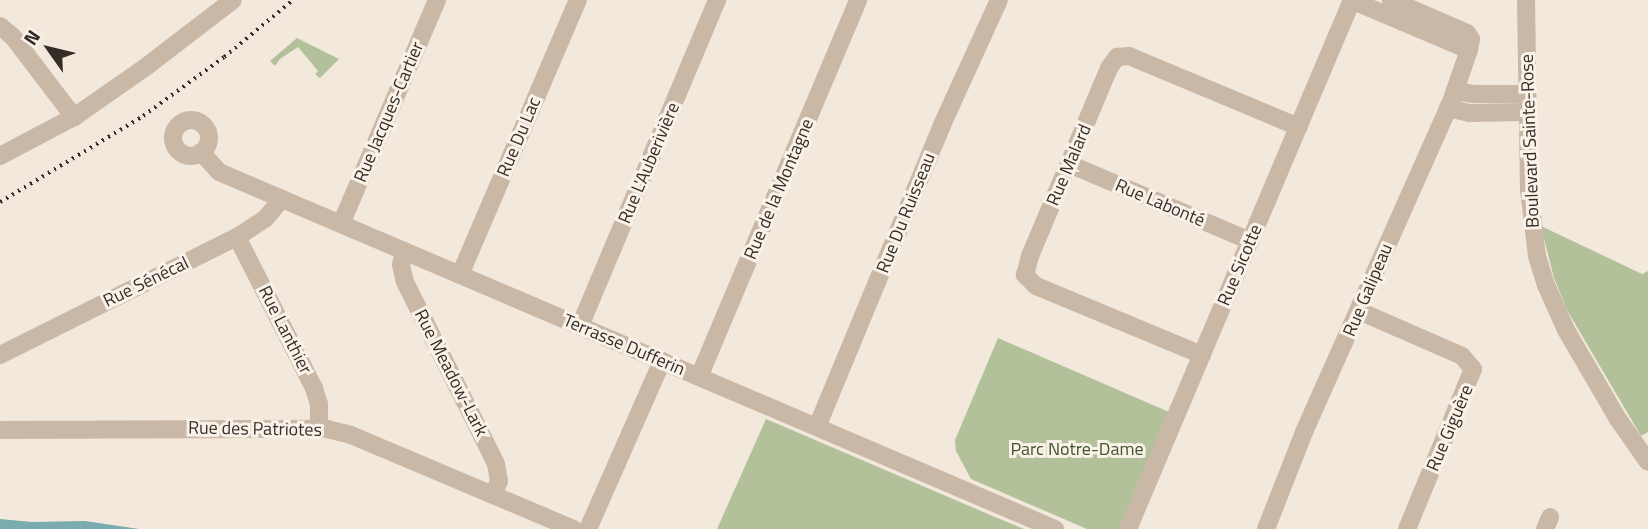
<!DOCTYPE html>
<html>
<head>
<meta charset="utf-8">
<style>
  body { margin:0 }
  #map { position:relative; width:1648px; height:529px; overflow:hidden; background:#f2e8db; font-family:"Titillium Web",sans-serif }
  div>[style] { position:absolute }
  .green>* { inset:0; background:#b3c19b }
  .water>* { inset:0; background:#7aabaf }
  .minor>* { height:18px; margin:-9px; padding:0 9px; transform-origin:9px; border-radius:9px; background:#cab8a7 }
  .minor>.ring { margin:-9px; padding:0; box-sizing:content-box; background:none; border:18px solid #cab8a7; border-radius:50% }
  .rail>* { height:3.5px; margin-top:-1.75px; transform-origin:0; background:repeating-linear-gradient(90deg,#362d28 0 2px,transparent 0 7px) }
  span { translate:-50% -50%; white-space:nowrap; text-align:center; line-height:1.15; -webkit-text-stroke:6px #f9f2e8; paint-order:stroke }
  .street-label { font-size:18px; color:#362d28 }
  .park-label { font-size:18px; color:#44542c }
  .north { position:absolute; left:14px; top:14px; width:70px; height:70px; -webkit-text-stroke:5px #f9f2e8; paint-order:stroke; rotate:304deg; font-size:19px; font-weight:700; line-height:28px; text-align:center; color:#362d28 }
  .north::after { content:''; display:block; margin:auto; width:24px; height:32px; background:#362d28; clip-path:polygon(50% 0,100% 100%,50% 72%,0 100%) }
</style>
</head>
<body>
<div id="map">
  <div class="green">
    <div style="clip-path:polygon(297px 38px,339px 59px,320px 78px,315px 74px,318px 71px,298px 47px,280px 59px,275px 66px,270px 61px)"></div>
    <div style="clip-path:polygon(1541px 226px,1642px 274px,1648px 271px,1648px 432px,1641px 436px,1567px 310px,1554px 278px)"></div>
    <div style="clip-path:polygon(998px 338px,1169px 412px,1119px 529px,1087px 529px,971px 479px,956px 451px,955px 440px)"></div>
    <div style="clip-path:polygon(766px 419px,995px 517px,1024px 529px,717px 529px)"></div>
  </div>
  <div class="water">
    <div style="clip-path:polygon(0 519px,32px 522px,85px 521px,139px 529px,0 529px)"></div>
  </div>
  <div class="minor">
    <div style="left:1351px;top:0;width:128px;rotate:23deg"></div>
    <div style="left:1526px;top:0;width:190px;rotate:89.1deg"></div>
    <div style="left:1529px;top:190px;width:66px;rotate:83.1deg"></div>
    <div style="left:1537px;top:256px;width:30px;rotate:73deg"></div>
    <div style="left:1546px;top:285px;width:49px;rotate:66deg"></div>
    <div style="left:1566px;top:330px;width:103px;rotate:59.7deg"></div>
    <div style="left:1618px;top:419px;width:52px;rotate:55.1deg"></div>
    <div style="left:0;top:26px;width:17px;rotate:40deg"></div>
    <div style="left:13px;top:37px;width:101px;rotate:52.7deg"></div>
    <div style="left:1455px;top:91px;width:18px;rotate:9deg"></div>
    <div style="left:1473px;top:94px;width:54px"></div>
    <div style="left:1448px;top:108px;width:23px;rotate:13deg"></div>
    <div style="left:1470px;top:113px;width:57px;rotate:-1deg"></div>
    <div class="ring" style="left:173px;top:120px;width:18px;height:18px"></div>
    <div style="left:201px;top:152px;width:27px;rotate:48deg"></div>
    <div style="left:219px;top:172px;width:909px;rotate:23.12deg"></div>
    <div style="left:0;top:156px;width:84px;rotate:-27.8deg"></div>
    <div style="left:74px;top:117px;width:89px;rotate:-34.9deg"></div>
    <div style="left:147px;top:66px;width:108px;rotate:-37.5deg"></div>
    <div style="left:1069px;top:164px;width:197px;rotate:23deg"></div>
    <div style="left:341px;top:224px;width:244px;rotate:-66.8deg"></div>
    <div style="left:237px;top:237px;width:169px;rotate:63deg"></div>
    <div style="left:314px;top:388px;width:17px;rotate:73deg"></div>
    <div style="left:319px;top:404px;width:23px;rotate:90deg"></div>
    <div style="left:404px;top:251px;width:14px;rotate:102deg"></div>
    <div style="left:401px;top:265px;width:17px;rotate:77deg"></div>
    <div style="left:405px;top:282px;width:203px;rotate:63.4deg"></div>
    <div style="left:496px;top:464px;width:17px;rotate:80deg"></div>
    <div style="left:499px;top:481px;width:15px;rotate:113deg"></div>
    <div style="left:460px;top:275px;width:299px;rotate:-66.8deg"></div>
    <div style="left:1359px;top:311px;width:112px;rotate:23.6deg"></div>
    <div style="left:1462px;top:356px;width:17px;rotate:50deg"></div>
    <div style="left:1473px;top:369px;width:173px;rotate:112.4deg"></div>
    <div style="left:580px;top:326px;width:354px;rotate:-67.2deg"></div>
    <div style="left:0;top:355px;width:265px;rotate:-26.5deg"></div>
    <div style="left:237px;top:237px;width:33px;rotate:-33deg"></div>
    <div style="left:265px;top:219px;width:26px;rotate:-50deg"></div>
    <div style="left:1202px;top:355px;width:180px;rotate:-157.4deg"></div>
    <div style="left:1036px;top:286px;width:16px;rotate:-135deg"></div>
    <div style="left:1025px;top:275px;width:20px;rotate:-75deg"></div>
    <div style="left:1030px;top:256px;width:204px;rotate:-67.2deg"></div>
    <div style="left:1109px;top:68px;width:14px;rotate:-54deg"></div>
    <div style="left:1117px;top:57px;width:12px;rotate:-5deg"></div>
    <div style="left:1129px;top:56px;width:184px;rotate:22.7deg"></div>
    <div style="left:699px;top:377px;width:409px;rotate:-67.1deg"></div>
    <div style="left:817px;top:427px;width:327px;rotate:-67.5deg"></div>
    <div style="left:942px;top:125px;width:137px;rotate:-65.5deg"></div>
    <div style="left:0;top:430px;width:327px;rotate:-0.2deg"></div>
    <div style="left:327px;top:429px;width:25px;rotate:14deg"></div>
    <div style="left:351px;top:435px;width:242px;rotate:22.9deg"></div>
    <div style="left:588px;top:529px;width:184px;rotate:-66.2deg"></div>
    <div style="left:1128px;top:529px;width:574px;rotate:-67.05deg"></div>
    <div style="left:1266px;top:529px;width:104px;rotate:-68.6deg"></div>
    <div style="left:1304px;top:432px;width:364px;rotate:-66deg"></div>
    <div style="left:1452px;top:99px;width:52px;rotate:-70.9deg"></div>
    <div style="left:1469px;top:50px;width:11px;rotate:-80deg"></div>
    <div style="left:1471px;top:39px;width:7px;rotate:-124deg"></div>
    <div style="left:1467px;top:33px;width:83px;rotate:-156.5deg"></div>
    <div style="left:1545px;top:529px;width:13px;rotate:-67deg"></div>
  </div>
  <div class="rail">
    <div style="left:0;top:202px;width:167px;rotate:-31deg"></div>
    <div style="left:143px;top:116px;width:100px;rotate:-36.1deg"></div>
    <div style="left:224px;top:57px;width:89px;rotate:-39.6deg"></div>
  </div>
  <div class="street-label">
    <span style="left:389px;top:112px;rotate:-67deg">Rue Jacques-Cartier</span>
    <span style="left:519px;top:137px;rotate:-67deg">Rue Du Lac</span>
    <span style="left:1530px;top:141px;rotate:-92deg">Boulevard Sainte-Rose</span>
    <span style="left:649px;top:163px;rotate:-67deg">Rue L'Auberivière</span>
    <span style="left:1069px;top:165px;rotate:-67deg">Rue Malard</span>
    <span style="left:779px;top:189px;rotate:-67deg">Rue de la Montagne</span>
    <span style="left:1160px;top:203px;rotate:23deg">Rue Labonté</span>
    <span style="left:906px;top:213px;rotate:-68deg">Rue Du Ruisseau</span>
    <span style="left:1240px;top:265px;rotate:-67deg">Rue Sicotte</span>
    <span style="left:146px;top:282px;rotate:-26deg">Rue Sénécal</span>
    <span style="left:1368px;top:290px;rotate:-67deg">Rue Galipeau</span>
    <span style="left:285px;top:330px;rotate:63deg">Rue Lanthier</span>
    <span style="left:624px;top:345px;rotate:23deg">Terrasse Dufferin</span>
    <span style="left:451px;top:373px;rotate:63deg">Rue Meadow-Lark</span>
    <span style="left:1450px;top:428px;rotate:-67deg">Rue Giguère</span>
    <span style="left:255px;top:429px;rotate:1deg">Rue des Patriotes</span>
  </div>
  <div class="park-label">
    <span style="left:1077px;top:449px">Parc Notre-Dame</span>
  </div>
  <div class="north">N</div>
</div>
</body>
</html>
